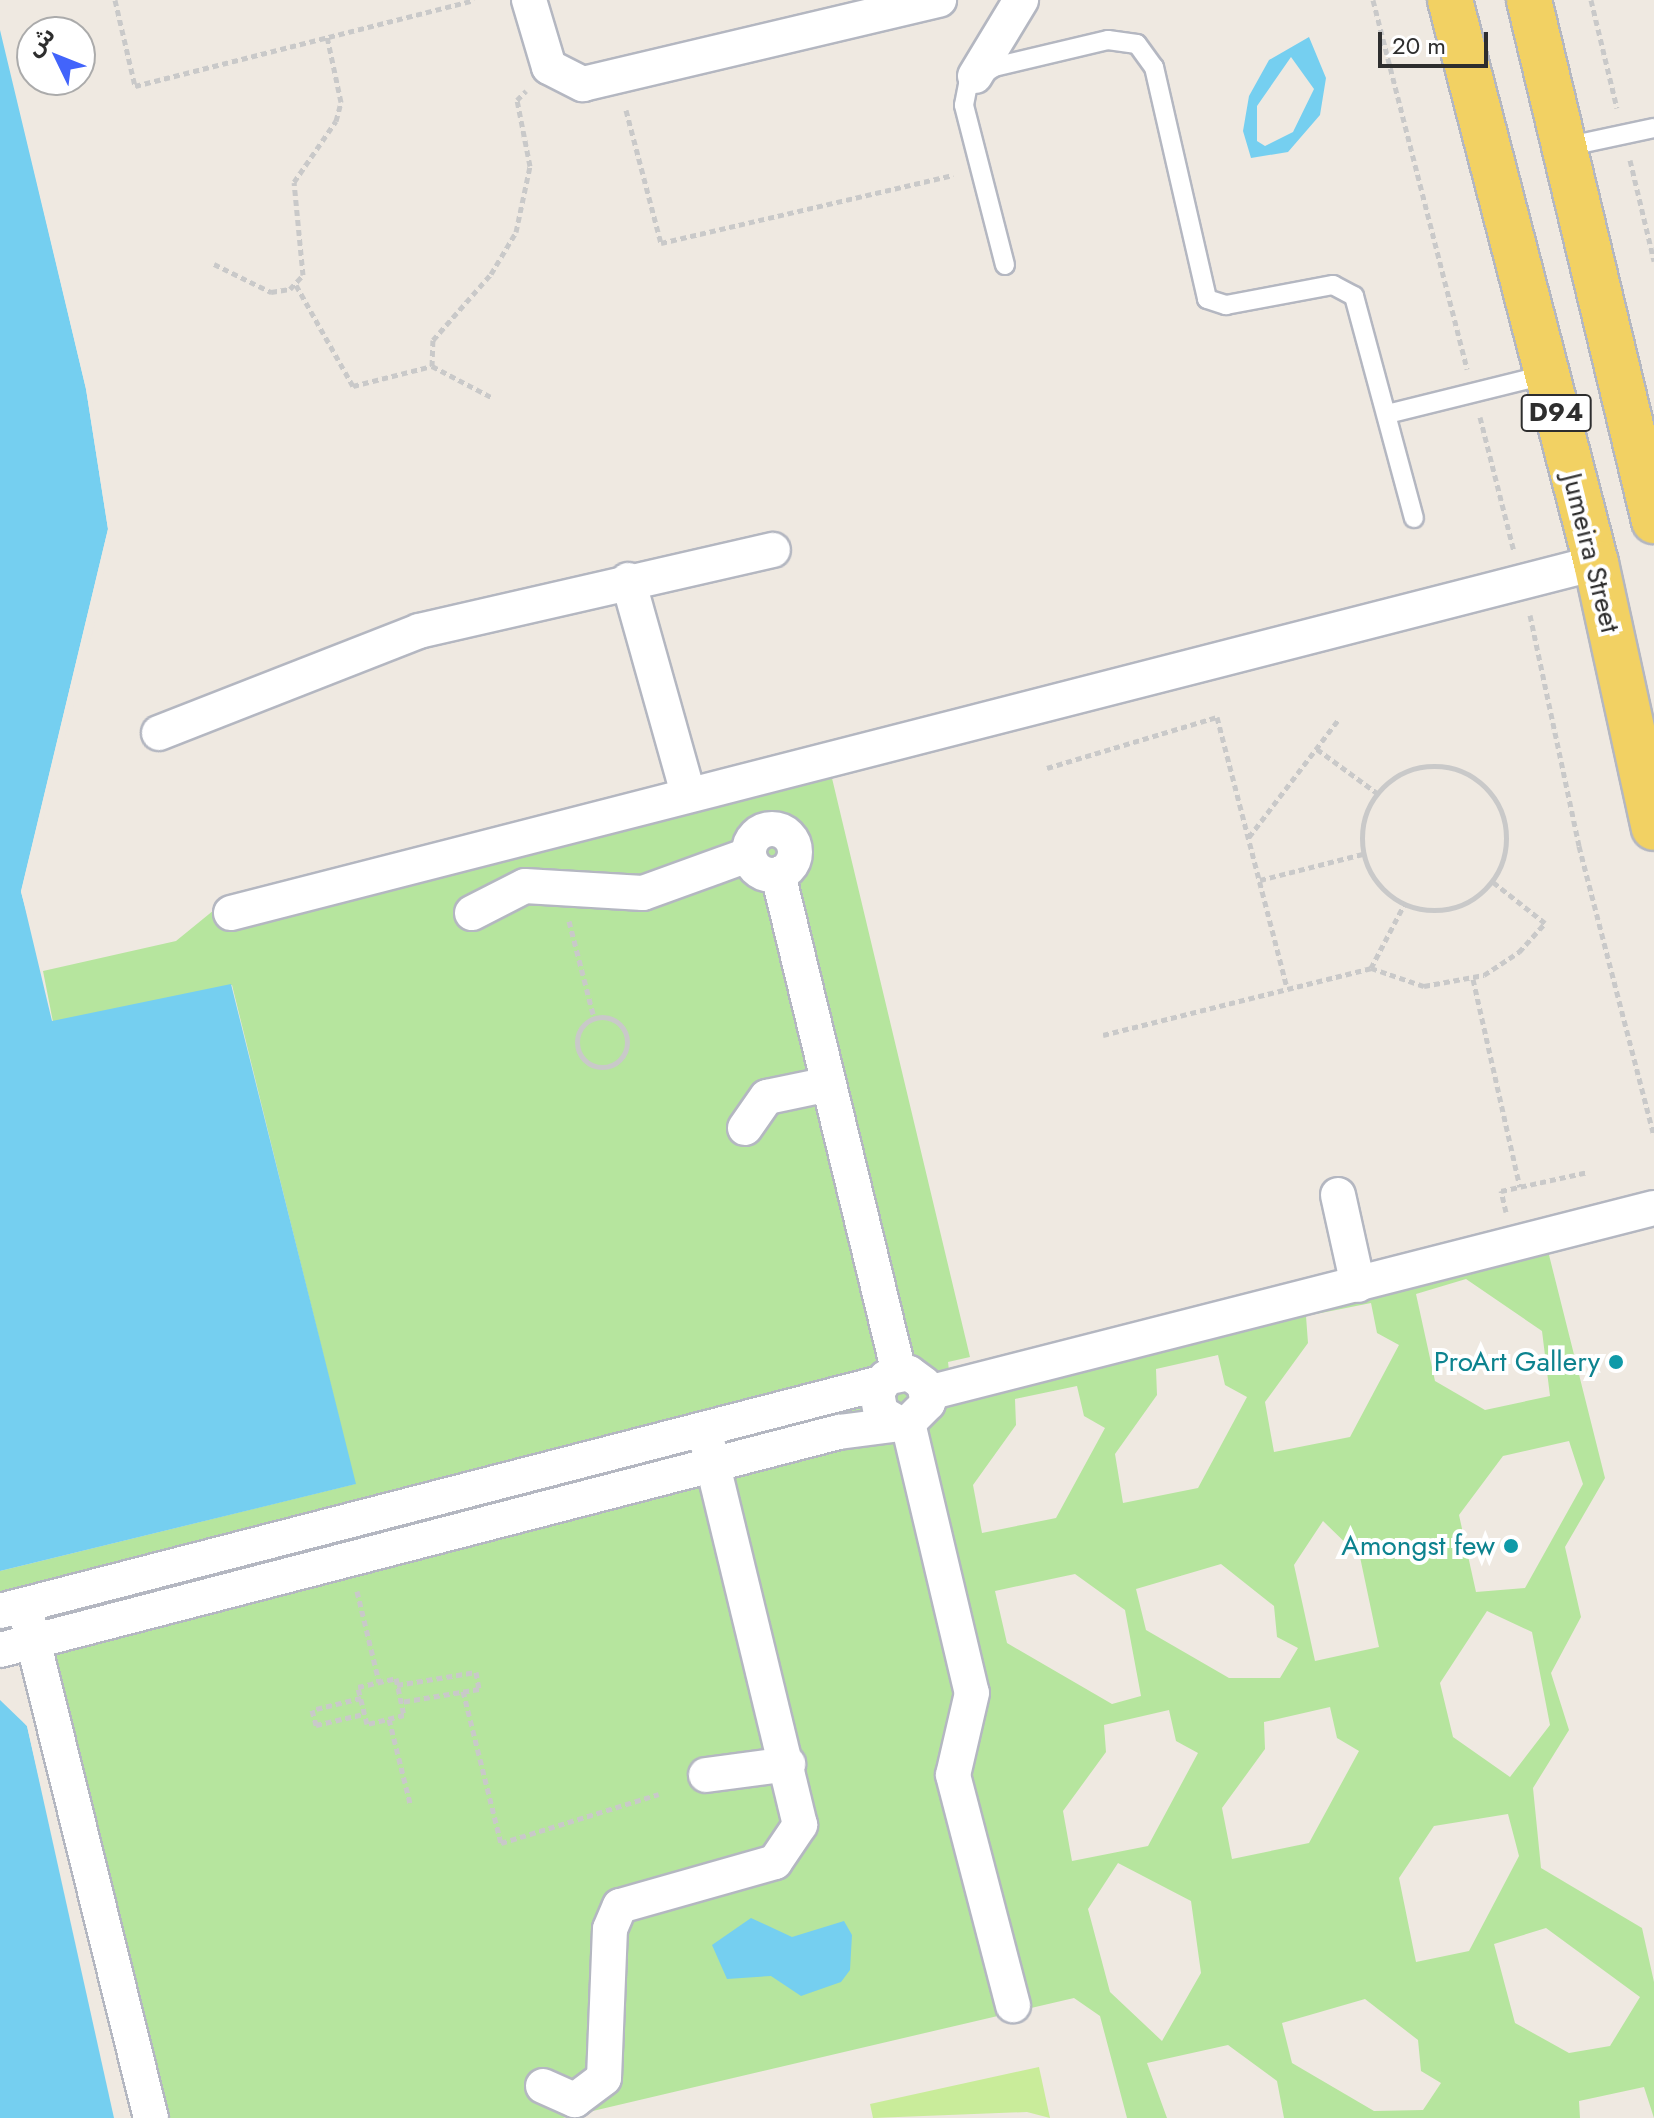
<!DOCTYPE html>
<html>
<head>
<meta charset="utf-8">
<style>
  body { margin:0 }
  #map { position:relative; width:1654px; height:2118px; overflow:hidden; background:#efe9e1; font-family:Jost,"Noto Sans Arabic",sans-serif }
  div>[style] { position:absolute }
  .green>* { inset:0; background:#b6e59e }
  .pitch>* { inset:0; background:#c9ec9a }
  .water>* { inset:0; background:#75cff0 }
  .pier>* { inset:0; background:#efe9e1 }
  .path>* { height:5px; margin-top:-2.5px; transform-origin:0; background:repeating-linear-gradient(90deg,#c9c9c9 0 6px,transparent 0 10px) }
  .path>.ring { margin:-2.5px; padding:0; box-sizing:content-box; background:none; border:5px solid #c9c9c9; border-radius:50% }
  .roads { filter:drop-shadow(2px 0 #b4b7c1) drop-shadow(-2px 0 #b4b7c1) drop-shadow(0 2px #b4b7c1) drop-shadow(0 -2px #b4b7c1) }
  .service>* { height:18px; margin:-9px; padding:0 9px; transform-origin:9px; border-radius:9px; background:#fff }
  .minor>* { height:34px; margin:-17px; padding:0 17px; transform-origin:17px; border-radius:17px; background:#fff }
  .minor>.ring { margin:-17px; padding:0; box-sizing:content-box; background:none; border:34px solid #fff; border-radius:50% }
  .primary>* { height:44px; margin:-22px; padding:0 22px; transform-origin:22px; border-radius:22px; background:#f2d163 }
  .dots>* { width:22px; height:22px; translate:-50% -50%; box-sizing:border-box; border:4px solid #fff; border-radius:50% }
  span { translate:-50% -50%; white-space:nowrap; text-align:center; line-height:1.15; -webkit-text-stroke:8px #fff; paint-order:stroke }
  .shield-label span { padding:2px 6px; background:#fff; border:2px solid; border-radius:6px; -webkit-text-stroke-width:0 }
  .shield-label { font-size:26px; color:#2e2e2e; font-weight:700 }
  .street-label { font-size:28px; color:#2e2e2e }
  .culture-label { font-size:28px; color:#0d838f }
  .right { translate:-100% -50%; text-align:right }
  .north { position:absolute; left:16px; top:16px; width:80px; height:80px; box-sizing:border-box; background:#fff; border:2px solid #ababab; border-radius:50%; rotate:313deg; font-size:22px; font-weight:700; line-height:32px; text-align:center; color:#2e2e2e }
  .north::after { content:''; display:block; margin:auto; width:28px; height:36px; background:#4264fb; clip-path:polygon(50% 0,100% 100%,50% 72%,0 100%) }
  .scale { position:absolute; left:1378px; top:32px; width:110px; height:36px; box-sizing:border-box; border:4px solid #2e2e2e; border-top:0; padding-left:10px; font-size:24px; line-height:28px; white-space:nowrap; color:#2e2e2e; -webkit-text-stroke:6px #fff; paint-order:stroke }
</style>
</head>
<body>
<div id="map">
  <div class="green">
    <div style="clip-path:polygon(evenodd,831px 774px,970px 1357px,948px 1362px,953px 1404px,1546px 1243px,1605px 1478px,1565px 1547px,1581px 1617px,1551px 1673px,1569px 1730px,1533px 1788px,1541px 1868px,1642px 1928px,1654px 1982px,1654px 2118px,1644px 2087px,1579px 2101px,1580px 2118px,1284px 2118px,1277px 2081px,1228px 2045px,1147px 2063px,1167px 2118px,1127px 2118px,1100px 2016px,1074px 1998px,563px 2118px,145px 2118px,44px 1660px,0 1661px,0 1571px,355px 1484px,232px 985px,53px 1022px,43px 971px,176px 941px,214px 910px,220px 927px,831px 774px,1466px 1279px,1542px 1331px,1550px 1396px,1485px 1410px,1435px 1381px,1416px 1294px,1466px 1279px,831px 774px,1371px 1303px,1377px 1333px,1399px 1345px,1350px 1437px,1274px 1452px,1265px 1402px,1308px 1343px,1306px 1316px,1371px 1303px,831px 774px,1218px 1355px,1225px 1385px,1247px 1397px,1198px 1488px,1123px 1503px,1115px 1454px,1157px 1395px,1156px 1369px,1218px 1355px,831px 774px,1077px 1386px,1084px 1416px,1105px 1428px,1056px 1518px,982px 1533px,973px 1485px,1016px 1425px,1015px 1399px,1077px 1386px,831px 774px,1569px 1441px,1583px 1484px,1525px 1588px,1476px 1592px,1459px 1515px,1503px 1456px,1569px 1441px,831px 774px,1323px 1521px,1360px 1557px,1379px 1647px,1315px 1661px,1294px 1565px,1323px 1521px,831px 774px,1221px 1564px,1274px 1606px,1277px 1637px,1298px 1648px,1280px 1678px,1229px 1678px,1146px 1630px,1136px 1589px,1221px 1564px,831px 774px,1075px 1574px,1125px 1610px,1141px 1696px,1112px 1704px,1007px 1643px,995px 1591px,1075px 1574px,831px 774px,1487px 1611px,1532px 1632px,1550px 1725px,1510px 1777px,1453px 1737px,1440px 1683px,1487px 1611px,831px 774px,1330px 1707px,1337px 1738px,1359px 1751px,1309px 1843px,1232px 1859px,1222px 1808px,1265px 1749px,1264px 1722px,1330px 1707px,831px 774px,1169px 1710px,1176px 1741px,1198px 1753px,1148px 1846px,1072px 1861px,1063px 1811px,1106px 1752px,1104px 1725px,1169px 1710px,831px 774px,1508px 1814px,1519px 1856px,1469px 1951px,1416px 1962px,1399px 1878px,1434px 1826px,1508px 1814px,831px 774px,1118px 1863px,1191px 1901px,1201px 1973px,1162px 2041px,1110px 1992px,1088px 1909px,1118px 1863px,831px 774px,1546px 1928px,1640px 1997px,1610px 2046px,1569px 2053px,1515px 2023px,1494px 1944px,1546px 1928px,831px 774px,1365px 1999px,1418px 2040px,1421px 2071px,1441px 2083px,1423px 2110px,1374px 2111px,1292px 2063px,1282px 2023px,1365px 1999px)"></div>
  </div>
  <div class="pitch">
    <div style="clip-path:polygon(1039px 2067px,1050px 2118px,1027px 2112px,873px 2118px,870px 2104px)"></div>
  </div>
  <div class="water">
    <div style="clip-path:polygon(0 30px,86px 389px,108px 529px,21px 891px,52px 1021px,231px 984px,356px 1484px,0 1571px)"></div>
    <div style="clip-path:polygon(evenodd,1309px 37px,1326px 78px,1320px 115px,1288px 152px,1251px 158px,1243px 131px,1249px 96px,1269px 60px,1309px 37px,1291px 57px,1314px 89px,1293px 132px,1265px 146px,1257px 141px,1257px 106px,1291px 57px)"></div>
    <div style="clip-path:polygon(0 1700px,27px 1726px,114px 2118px,0 2118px)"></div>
    <div style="clip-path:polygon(751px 1918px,792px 1937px,844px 1921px,852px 1935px,850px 1970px,841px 1982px,801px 1996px,771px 1976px,727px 1979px,712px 1945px)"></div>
  </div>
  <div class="pier">
    <div style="clip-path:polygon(0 26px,90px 388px,112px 529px,94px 626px,25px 891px,38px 925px,43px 971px,21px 892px,108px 529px,86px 389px)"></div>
    <div style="clip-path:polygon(2px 1697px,31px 1725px,118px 2118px,27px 1726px)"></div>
  </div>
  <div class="path">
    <div style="left:115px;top:0;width:88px;rotate:76.9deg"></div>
    <div style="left:135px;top:86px;width:350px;rotate:-14.2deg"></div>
    <div style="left:1373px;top:0;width:381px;rotate:75.7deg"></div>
    <div style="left:1591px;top:0;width:111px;rotate:76.5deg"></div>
    <div style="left:626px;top:110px;width:138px;rotate:75.3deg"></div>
    <div style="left:661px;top:243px;width:300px;rotate:-13.1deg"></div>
    <div style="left:1630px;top:160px;width:104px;rotate:76.6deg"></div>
    <div style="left:214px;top:264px;width:64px;rotate:26.2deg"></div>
    <div style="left:271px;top:292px;width:19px;rotate:-9deg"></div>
    <div style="left:290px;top:289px;width:19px;rotate:-47deg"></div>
    <div style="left:303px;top:275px;width:93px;rotate:-95.5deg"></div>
    <div style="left:294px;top:182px;width:74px;rotate:-55.5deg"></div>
    <div style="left:336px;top:121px;width:20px;rotate:-75deg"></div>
    <div style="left:341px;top:102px;width:67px;rotate:-102deg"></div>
    <div style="left:296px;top:285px;width:116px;rotate:60.6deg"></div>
    <div style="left:353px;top:386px;width:81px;rotate:-14.2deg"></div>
    <div style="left:432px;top:366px;width:67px;rotate:27.7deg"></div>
    <div style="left:432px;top:366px;width:26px;rotate:-88deg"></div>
    <div style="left:433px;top:340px;width:88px;rotate:-48.7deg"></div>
    <div style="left:491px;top:274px;width:49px;rotate:-59.2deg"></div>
    <div style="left:516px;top:232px;width:67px;rotate:-78deg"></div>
    <div style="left:530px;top:166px;width:67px;rotate:-101.1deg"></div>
    <div style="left:517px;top:100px;width:13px;rotate:-45deg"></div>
    <div style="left:1480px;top:417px;width:138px;rotate:75.8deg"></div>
    <div style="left:1530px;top:615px;width:236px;rotate:78deg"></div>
    <div style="left:1579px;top:846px;width:299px;rotate:75.5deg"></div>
    <div style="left:1317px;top:749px;width:74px;rotate:36.3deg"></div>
    <div class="ring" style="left:1362px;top:766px;width:139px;height:139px"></div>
    <div style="left:1047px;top:768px;width:177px;rotate:-16.7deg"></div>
    <div style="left:1217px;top:717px;width:279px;rotate:75.5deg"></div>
    <div style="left:1249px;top:837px;width:147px;rotate:-52.7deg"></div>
    <div style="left:1260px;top:880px;width:106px;rotate:-14.2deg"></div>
    <div style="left:569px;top:921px;width:100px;rotate:75.5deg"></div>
    <div style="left:1371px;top:968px;width:71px;rotate:-62.4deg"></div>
    <div style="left:1473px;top:979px;width:213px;rotate:77.3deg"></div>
    <div class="ring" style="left:577px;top:1017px;width:45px;height:45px"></div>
    <div style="left:1103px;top:1035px;width:276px;rotate:-14deg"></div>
    <div style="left:1371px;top:968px;width:56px;rotate:18.8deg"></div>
    <div style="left:1424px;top:986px;width:61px;rotate:-10.4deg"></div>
    <div style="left:1484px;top:975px;width:42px;rotate:-33.3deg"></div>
    <div style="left:1519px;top:952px;width:39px;rotate:-48deg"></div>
    <div style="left:1545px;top:923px;width:66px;rotate:-141.7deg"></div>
    <div style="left:1506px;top:1212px;width:22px;rotate:-103deg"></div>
    <div style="left:1501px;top:1191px;width:89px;rotate:-12.3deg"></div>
    <div style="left:357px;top:1591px;width:94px;rotate:76.4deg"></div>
    <div style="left:396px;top:1678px;width:38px;rotate:78deg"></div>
    <div style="left:404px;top:1715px;width:38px;rotate:166deg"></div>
    <div style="left:367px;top:1724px;width:38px;rotate:-104deg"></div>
    <div style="left:358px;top:1687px;width:39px;rotate:-13deg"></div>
    <div style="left:397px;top:1685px;width:80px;rotate:-9.3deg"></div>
    <div style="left:476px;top:1672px;width:17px;rotate:80deg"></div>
    <div style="left:479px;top:1689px;width:79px;rotate:170.5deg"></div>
    <div style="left:463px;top:1691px;width:157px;rotate:76deg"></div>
    <div style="left:501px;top:1843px;width:165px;rotate:-17.2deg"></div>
    <div style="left:361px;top:1698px;width:50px;rotate:166.2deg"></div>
    <div style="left:312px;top:1710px;width:16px;rotate:75deg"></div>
    <div style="left:316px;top:1725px;width:49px;rotate:-12.9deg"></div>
    <div style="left:389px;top:1719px;width:87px;rotate:76deg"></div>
  </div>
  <div class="roads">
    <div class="service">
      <div style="left:1565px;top:147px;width:91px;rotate:-12.1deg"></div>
      <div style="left:1005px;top:265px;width:165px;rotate:-104.4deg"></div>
      <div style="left:964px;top:105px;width:21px;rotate:-79deg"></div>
      <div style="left:968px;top:84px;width:31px;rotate:-33deg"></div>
      <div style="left:994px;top:67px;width:117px;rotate:-13.3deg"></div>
      <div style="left:1108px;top:40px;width:29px;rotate:8deg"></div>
      <div style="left:1137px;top:44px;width:29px;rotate:54deg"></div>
      <div style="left:1154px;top:67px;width:238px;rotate:77.1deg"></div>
      <div style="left:1207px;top:299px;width:20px;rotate:18deg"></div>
      <div style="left:1226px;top:305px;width:109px;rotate:-10.6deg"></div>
      <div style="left:1333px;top:285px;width:24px;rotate:28deg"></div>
      <div style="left:1354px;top:296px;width:230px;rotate:74.9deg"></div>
      <div style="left:1387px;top:414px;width:163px;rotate:-13.9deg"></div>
    </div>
    <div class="minor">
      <div style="left:529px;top:0;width:70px;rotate:73.4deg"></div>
      <div style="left:549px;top:67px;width:38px;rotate:27deg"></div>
      <div style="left:583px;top:84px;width:366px;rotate:-13.3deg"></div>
      <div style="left:975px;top:76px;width:89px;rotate:-58.8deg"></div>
      <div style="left:628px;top:580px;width:222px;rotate:74.3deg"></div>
      <div style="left:159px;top:733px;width:279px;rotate:-21.4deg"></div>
      <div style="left:419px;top:631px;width:363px;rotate:-12.9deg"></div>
      <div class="ring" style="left:749px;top:829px;width:12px;height:12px"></div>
      <div style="left:778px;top:874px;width:513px;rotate:76.37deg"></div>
      <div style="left:231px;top:913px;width:1409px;rotate:-14.38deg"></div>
      <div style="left:472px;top:913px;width:59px;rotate:-27deg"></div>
      <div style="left:525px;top:886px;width:118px;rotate:3.4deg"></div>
      <div style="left:643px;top:893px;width:112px;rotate:-19.9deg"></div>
      <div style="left:745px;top:1128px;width:38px;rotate:-55deg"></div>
      <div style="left:767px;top:1097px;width:63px;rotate:-11.8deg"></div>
      <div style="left:1338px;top:1195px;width:92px;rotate:77.5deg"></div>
      <div style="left:928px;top:1393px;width:749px;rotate:-14.3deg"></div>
      <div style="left:908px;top:1423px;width:277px;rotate:76.7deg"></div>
      <div style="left:972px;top:1693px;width:84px;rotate:103deg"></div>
      <div style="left:953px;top:1775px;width:238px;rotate:75.4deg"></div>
      <div style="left:0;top:1611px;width:910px;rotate:-14.51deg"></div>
      <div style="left:28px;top:1620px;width:513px;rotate:76.13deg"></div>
      <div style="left:0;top:1650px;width:867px;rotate:-14.57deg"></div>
      <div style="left:839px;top:1432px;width:70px;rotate:-7.4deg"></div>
      <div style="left:908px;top:1423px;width:28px;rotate:-45deg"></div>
      <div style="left:928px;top:1403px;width:19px;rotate:-102deg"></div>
      <div style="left:924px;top:1384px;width:19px;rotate:-144deg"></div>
      <div style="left:909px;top:1373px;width:24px;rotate:168deg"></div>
      <div style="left:886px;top:1378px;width:17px;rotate:121deg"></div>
      <div style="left:877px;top:1393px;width:20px;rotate:79deg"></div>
      <div style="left:881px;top:1413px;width:20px;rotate:30deg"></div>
      <div style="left:706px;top:1775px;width:83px;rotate:-7.6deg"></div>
      <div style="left:543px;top:2086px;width:35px;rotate:24deg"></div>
      <div style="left:575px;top:2100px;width:36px;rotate:-37deg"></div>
      <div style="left:604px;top:2078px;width:149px;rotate:-87.7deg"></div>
      <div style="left:610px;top:1929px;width:25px;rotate:-67deg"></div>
      <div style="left:620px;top:1906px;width:161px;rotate:-15.8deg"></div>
      <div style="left:775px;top:1862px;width:45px;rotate:-56deg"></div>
      <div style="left:800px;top:1825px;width:392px;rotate:-103.6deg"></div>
    </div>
    <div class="primary">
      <div style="left:1450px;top:0;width:582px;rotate:75.46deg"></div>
      <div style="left:1596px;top:563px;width:271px;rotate:77.7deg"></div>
      <div style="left:1529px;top:0;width:536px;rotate:76.51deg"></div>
    </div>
  </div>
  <div class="dots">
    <div style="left:1616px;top:1362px;background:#0f9aa8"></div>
    <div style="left:1511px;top:1546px;background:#0f9aa8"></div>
  </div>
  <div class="shield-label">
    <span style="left:1556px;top:413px">D94</span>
  </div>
  <div class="street-label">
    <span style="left:1591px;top:553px;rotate:76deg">Jumeira Street</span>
  </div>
  <div class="culture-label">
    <span class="right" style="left:1600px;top:1362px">ProArt Gallery</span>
    <span class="right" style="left:1495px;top:1546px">Amongst few</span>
  </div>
  <div class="north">ش</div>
  <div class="scale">20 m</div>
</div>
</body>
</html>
